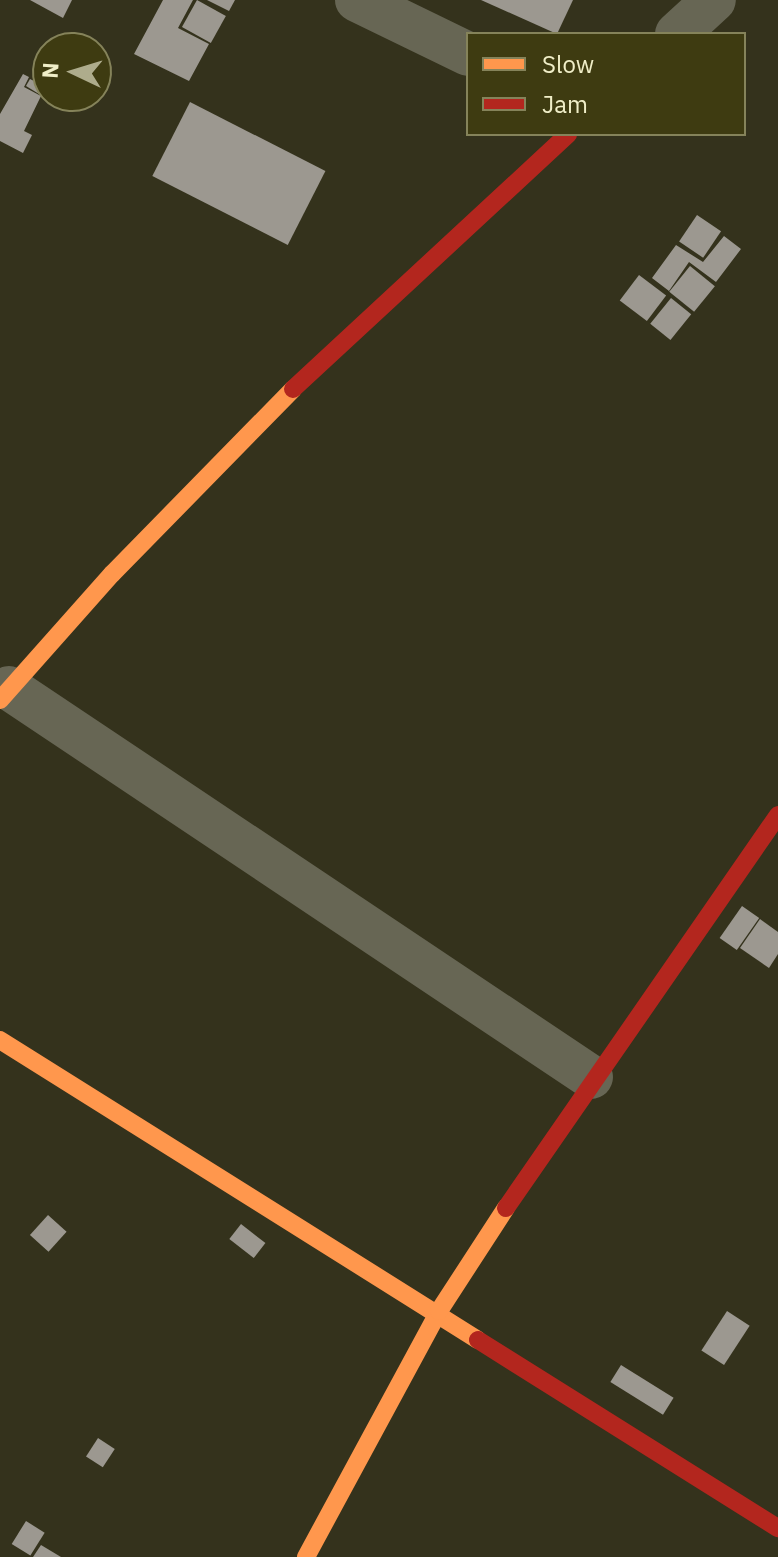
<!DOCTYPE html>
<html>
<head>
<meta charset="utf-8">
<style>
  body { margin:0 }
  #map { position:relative; width:778px; height:1557px; overflow:hidden; background:#34321c; font-family:"IBM Plex Sans",sans-serif }
  div>[style] { position:absolute }
  .building>* { inset:0; background:#9c9890; transform-origin:0 0 }
  .street>* { height:44px; margin:-22px; padding:0 22px; transform-origin:22px; border-radius:22px; background:#676654 }
  .slow>* { height:18px; margin:-9px; padding:0 9px; transform-origin:9px; border-radius:9px; background:#ff974d }
  .jam>* { height:18px; margin:-9px; padding:0 9px; transform-origin:9px; border-radius:9px; background:#b3261e }
  span { translate:-50% -50%; white-space:nowrap; text-align:center; line-height:1.15; -webkit-text-stroke:8px #3e3b11; paint-order:stroke }
  .legend { position:absolute; left:466px; top:32px; width:280px; height:104px; box-sizing:border-box; background:#3e3b11; border:2px solid #85835a; margin:0; padding:10px 14px; list-style:none; font-size:24px; color:#f0eec8 }
  .legend li { display:flex; align-items:center; gap:16px; height:40px }
  .legend b { width:40px; border:2px solid #85835a }
  .north { position:absolute; left:32px; top:32px; width:80px; height:80px; box-sizing:border-box; background:#3e3b11; border:2px solid #85835a; border-radius:50%; rotate:274deg; font-size:22px; font-weight:700; line-height:32px; text-align:center; color:#f0eec8 }
  .north::after { content:''; display:block; margin:auto; width:28px; height:36px; background:#aeac8c; clip-path:polygon(50% 0,100% 100%,50% 72%,0 100%) }
</style>
</head>
<body>
<div id="map">
  <div class="building">
    <div style="clip-path:polygon(30px 0,72px 0,63px 18px)"></div>
    <div style="clip-path:polygon(163px 0,193px 0,178px 28px,209px 44px,189px 81px,134px 54px)"></div>
    <div style="left:197px;top:0;width:33px;height:31px;rotate:29deg"></div>
    <div style="clip-path:polygon(207px 0,235px 0,229px 11px)"></div>
    <div style="clip-path:polygon(481px 0,573px 0,557px 34px)"></div>
    <div style="clip-path:polygon(23px 74px,29px 77px,24px 87px,41px 96px,24px 131px,32px 135px,23px 153px,0 141px,0 114px)"></div>
    <div style="clip-path:polygon(30px 79px,44px 86px,39px 94px,26px 86px)"></div>
    <div style="left:190px;top:102px;width:152px;height:83px;rotate:27deg"></div>
    <div style="left:697px;top:215px;width:29px;height:32px;rotate:34deg"></div>
    <div style="clip-path:polygon(724px 236px,741px 249px,716px 282px,689px 262px,669px 291px,652px 278px,676px 245px,703px 262px)"></div>
    <div style="left:690px;top:266px;width:32px;height:33px;rotate:39deg"></div>
    <div style="left:639px;top:275px;width:34px;height:32px;rotate:37deg"></div>
    <div style="left:671px;top:298px;width:26px;height:33px;rotate:39deg"></div>
    <div style="left:742px;top:906px;width:21px;height:39px;rotate:35deg"></div>
    <div style="clip-path:polygon(760px 919px,778px 932px,778px 954px,769px 968px,740px 948px)"></div>
    <div style="left:48px;top:1215px;width:25px;height:27px;rotate:42deg"></div>
    <div style="left:241px;top:1224px;width:31px;height:19px;rotate:38deg"></div>
    <div style="left:727px;top:1311px;width:27px;height:47px;rotate:33deg"></div>
    <div style="left:621px;top:1365px;width:62px;height:20px;rotate:32deg"></div>
    <div style="left:98px;top:1438px;width:20px;height:22px;rotate:33deg"></div>
    <div style="left:26px;top:1521px;width:22px;height:27px;rotate:32deg"></div>
    <div style="clip-path:polygon(41px 1545px,61px 1557px,33px 1557px)"></div>
  </div>
  <div class="street">
    <div style="left:357px;top:0;width:123px;rotate:25.9deg"></div>
    <div style="left:677px;top:34px;width:50px;rotate:-42.6deg"></div>
    <div style="left:9px;top:688px;width:700px;rotate:33.76deg"></div>
  </div>
  <div class="slow">
    <div style="left:0;top:700px;width:169px;rotate:-48.4deg"></div>
    <div style="left:112px;top:574px;width:259px;rotate:-45.6deg"></div>
    <div style="left:0;top:1040px;width:564px;rotate:32.11deg"></div>
    <div style="left:306px;top:1557px;width:280px;rotate:-61.6deg"></div>
    <div style="left:439px;top:1311px;width:123px;rotate:-57deg"></div>
  </div>
  <div class="jam">
    <div style="left:293px;top:389px;width:375px;rotate:-42.8deg"></div>
    <div style="left:506px;top:1208px;width:478px;rotate:-55.3deg"></div>
    <div style="left:478px;top:1340px;width:354px;rotate:32.1deg"></div>
  </div>
  <ul class="legend">
  <li><b style="height:10px;background:#ff974d"></b>Slow</li>
  <li><b style="height:10px;background:#b3261e"></b>Jam</li>
  </ul>
  <div class="north">N</div>
</div>
</body>
</html>
